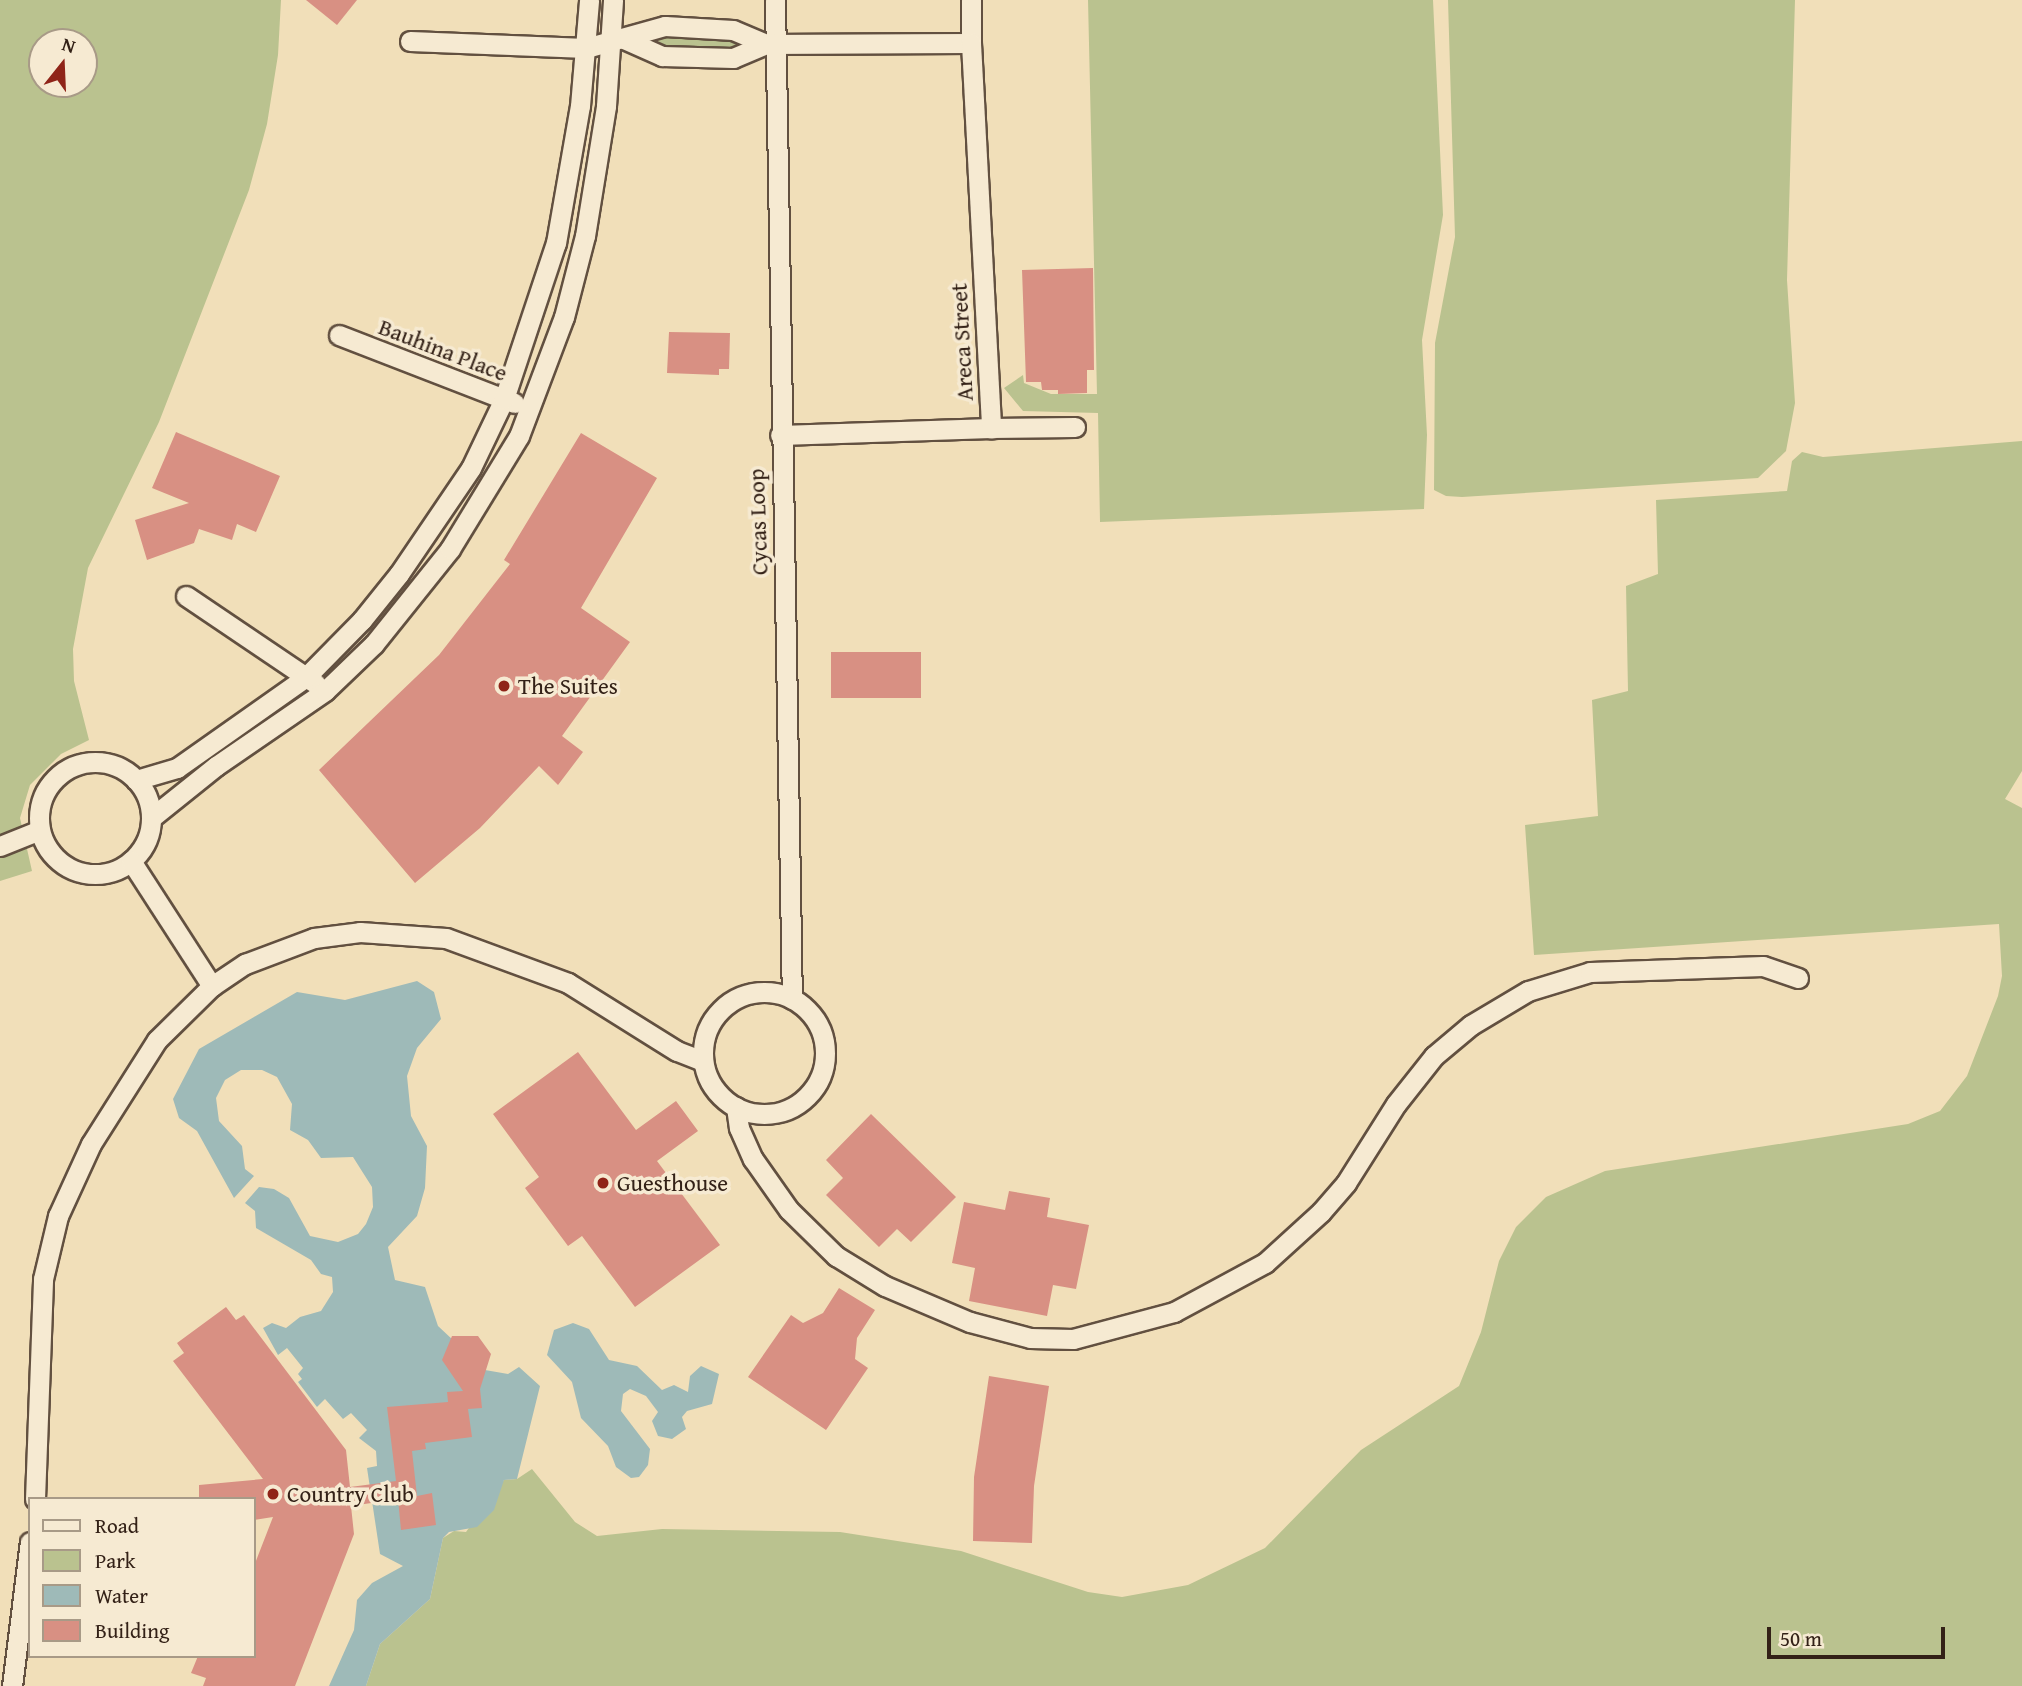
<!DOCTYPE html>
<html>
<head>
<meta charset="utf-8">
<style>
  body { margin:0 }
  #map { position:relative; width:2022px; height:1686px; overflow:hidden; background:#f1dfb9; font-family:"Gentium Book Plus",serif }
  div>[style] { position:absolute }
  .green>* { inset:0; background:#bac28f }
  .water>* { inset:0; background:#9ebab8 }
  .building>* { inset:0; background:#d89083; transform-origin:0 0 }
  .roads { filter:drop-shadow(2px 0 #625040) drop-shadow(-2px 0 #625040) drop-shadow(0 2px #625040) drop-shadow(0 -2px #625040) }
  .street>* { height:19px; margin:-9.5px; padding:0 9.5px; transform-origin:9.5px; border-radius:9.5px; background:#f6ead2 }
  .street>.ring { margin:-9.5px; padding:0; box-sizing:content-box; background:none; border:19px solid #f6ead2; border-radius:50% }
  .dots>* { width:19px; height:19px; translate:-50% -50%; box-sizing:border-box; border:4px solid #f6ead2; border-radius:50% }
  span { translate:-50% -50%; white-space:nowrap; text-align:center; line-height:1.15; -webkit-text-stroke:7px #f6ead2; paint-order:stroke }
  .street-label { font-size:23px; color:#332117 }
  .poi-label { font-size:23px; color:#332117 }
  .left { translate:0 -50%; text-align:left }
  .legend { position:absolute; left:28px; top:1497px; width:228px; height:161px; box-sizing:border-box; background:#f6ead2; border:2px solid #a89a87; margin:0; padding:9px 12px; list-style:none; font-size:21px; color:#332117 }
  .legend li { display:flex; align-items:center; gap:14px; height:35px }
  .legend b { width:35px; border:2px solid #a89a87 }
  .north { position:absolute; left:28px; top:28px; width:70px; height:70px; box-sizing:border-box; background:#f6ead2; border:2px solid #a89a87; border-radius:50%; rotate:18deg; font-size:19px; font-weight:700; line-height:28px; text-align:center; color:#332117 }
  .north::after { content:''; display:block; margin:auto; width:24px; height:32px; background:#8f2418; clip-path:polygon(50% 0,100% 100%,50% 72%,0 100%) }
  .scale { position:absolute; left:1767px; top:1627px; width:178px; height:32px; box-sizing:border-box; border:4px solid #332117; border-top:0; padding-left:9px; font-size:21px; line-height:24px; white-space:nowrap; color:#332117; -webkit-text-stroke:5px #f6ead2; paint-order:stroke }
</style>
</head>
<body>
<div id="map">
  <div class="green">
    <div style="clip-path:polygon(evenodd,0 0,281px 0,278px 55px,267px 124px,249px 190px,159px 422px,88px 568px,73px 649px,74px 681px,89px 740px,61px 754px,30px 785px,20px 818px,32px 871px,0 881px,0 0,42px 42px,84px 42px,84px 84px,42px 84px,42px 42px)"></div>
    <div style="clip-path:polygon(1088px 0,1433px 0,1443px 215px,1422px 340px,1427px 435px,1424px 509px,1100px 522px,1098px 413px,1023px 411px,1004px 388px,1023px 375px,1024px 383px,1051px 394px,1097px 394px)"></div>
    <div style="clip-path:polygon(1448px 0,1795px 0,1787px 280px,1795px 403px,1786px 451px,1758px 478px,1462px 497px,1446px 496px,1434px 490px,1435px 343px,1455px 237px)"></div>
    <div style="clip-path:polygon(662px 34px,730px 37px,741px 46px,738px 50px,665px 47px,658px 42px)"></div>
    <div style="clip-path:polygon(2022px 441px,2022px 771px,2005px 799px,2022px 808px,2022px 1686px,366px 1686px,380px 1644px,430px 1599px,443px 1538px,454px 1531px,466px 1532px,504px 1480px,517px 1479px,532px 1469px,575px 1522px,597px 1536px,662px 1529px,840px 1532px,961px 1551px,1088px 1592px,1122px 1597px,1188px 1585px,1265px 1548px,1361px 1450px,1459px 1386px,1481px 1332px,1499px 1261px,1516px 1227px,1546px 1197px,1605px 1171px,1908px 1124px,1940px 1111px,1967px 1076px,1998px 996px,2002px 976px,1999px 924px,1534px 955px,1525px 825px,1598px 816px,1592px 700px,1628px 691px,1626px 586px,1658px 574px,1656px 500px,1787px 491px,1792px 461px,1802px 452px,1823px 457px)"></div>
  </div>
  <div class="water">
    <div style="clip-path:polygon(417px 981px,434px 992px,441px 1019px,417px 1048px,407px 1076px,411px 1116px,427px 1146px,425px 1188px,417px 1216px,388px 1247px,395px 1280px,425px 1287px,438px 1326px,485px 1370px,508px 1374px,519px 1367px,540px 1386px,517px 1479px,504px 1480px,494px 1510px,477px 1527px,449px 1532px,443px 1538px,430px 1599px,380px 1644px,366px 1686px,329px 1686px,354px 1630px,357px 1600px,372px 1583px,403px 1566px,380px 1554px,367px 1468px,377px 1466px,376px 1451px,359px 1438px,367px 1430px,351px 1413px,343px 1419px,325px 1399px,317px 1407px,298px 1382px,302px 1379px,298px 1374px,303px 1368px,287px 1348px,278px 1355px,263px 1328px,272px 1323px,286px 1328px,300px 1317px,321px 1311px,333px 1292px,332px 1277px,321px 1274px,311px 1260px,256px 1228px,255px 1211px,245px 1203px,259px 1187px,274px 1189px,289px 1198px,310px 1236px,338px 1242px,358px 1234px,366px 1224px,373px 1207px,372px 1187px,353px 1157px,321px 1158px,308px 1140px,290px 1130px,292px 1104px,277px 1077px,262px 1070px,241px 1070px,225px 1080px,216px 1098px,219px 1121px,242px 1146px,245px 1169px,254px 1176px,234px 1198px,197px 1131px,179px 1118px,173px 1099px,199px 1049px,297px 992px,345px 1000px)"></div>
    <div style="clip-path:polygon(573px 1323px,589px 1329px,609px 1360px,637px 1366px,662px 1390px,674px 1385px,688px 1392px,690px 1376px,701px 1366px,719px 1374px,712px 1404px,687px 1411px,682px 1417px,686px 1429px,672px 1439px,658px 1436px,652px 1421px,658px 1412px,646px 1396px,630px 1389px,623px 1394px,621px 1411px,650px 1449px,648px 1465px,639px 1477px,631px 1478px,616px 1467px,608px 1446px,581px 1418px,572px 1382px,547px 1355px,554px 1330px)"></div>
  </div>
  <div class="building">
    <div style="clip-path:polygon(306px 0,357px 0,337px 25px)"></div>
    <div style="clip-path:polygon(1093px 268px,1094px 370px,1087px 370px,1087px 393px,1058px 394px,1058px 390px,1042px 390px,1041px 382px,1026px 382px,1022px 270px)"></div>
    <div style="clip-path:polygon(669px 332px,730px 333px,729px 369px,719px 369px,719px 375px,667px 373px)"></div>
    <div style="clip-path:polygon(176px 432px,280px 476px,256px 532px,237px 524px,232px 540px,199px 529px,194px 543px,147px 560px,135px 520px,189px 503px,152px 488px)"></div>
    <div style="clip-path:polygon(581px 433px,657px 478px,581px 608px,630px 642px,562px 736px,583px 752px,558px 785px,539px 766px,480px 828px,415px 883px,319px 770px,439px 655px,510px 564px,504px 560px)"></div>
    <div style="left:921px;top:652px;width:46px;height:90px;rotate:90deg"></div>
    <div style="clip-path:polygon(578px 1052px,636px 1130px,676px 1101px,698px 1131px,657px 1161px,720px 1245px,635px 1307px,582px 1236px,568px 1246px,525px 1188px,539px 1177px,493px 1114px)"></div>
    <div style="clip-path:polygon(871px 1114px,956px 1197px,911px 1242px,897px 1229px,879px 1247px,826px 1195px,843px 1178px,826px 1160px)"></div>
    <div style="clip-path:polygon(1009px 1191px,1050px 1198px,1047px 1217px,1089px 1225px,1076px 1289px,1053px 1285px,1047px 1316px,969px 1301px,975px 1268px,952px 1263px,964px 1202px,1005px 1210px)"></div>
    <div style="clip-path:polygon(839px 1288px,875px 1310px,857px 1338px,855px 1359px,868px 1368px,826px 1430px,748px 1377px,791px 1315px,803px 1323px,823px 1313px)"></div>
    <div style="clip-path:polygon(226px 1307px,236px 1320px,244px 1315px,346px 1450px,350px 1487px,396px 1481px,387px 1407px,448px 1402px,447px 1392px,463px 1391px,442px 1360px,452px 1336px,478px 1336px,491px 1354px,480px 1389px,482px 1408px,468px 1409px,472px 1437px,425px 1443px,426px 1449px,412px 1451px,417px 1496px,432px 1493px,436px 1525px,401px 1530px,398px 1499px,351px 1506px,354px 1534px,295px 1686px,203px 1686px,206px 1678px,191px 1673px,198px 1656px,254px 1656px,254px 1566px,273px 1517px,254px 1520px,254px 1499px,199px 1499px,199px 1485px,263px 1479px,173px 1361px,184px 1353px,177px 1343px)"></div>
    <div style="clip-path:polygon(989px 1376px,1049px 1386px,1034px 1486px,1032px 1543px,973px 1541px,974px 1477px)"></div>
  </div>
  <div class="roads">
    <div class="street">
      <div style="left:775px;top:0;width:999px;rotate:89.03deg"></div>
      <div style="left:971px;top:0;width:43px;rotate:90deg"></div>
      <div style="left:624px;top:39px;width:42px;rotate:24.1deg"></div>
      <div style="left:662px;top:56px;width:71px;rotate:1.6deg"></div>
      <div style="left:733px;top:58px;width:36px;rotate:-23deg"></div>
      <div style="left:410px;top:41px;width:176px;rotate:2.3deg"></div>
      <div style="left:586px;top:48px;width:82px;rotate:-15.6deg"></div>
      <div style="left:665px;top:26px;width:68px;rotate:3.4deg"></div>
      <div style="left:733px;top:30px;width:36px;rotate:23deg"></div>
      <div style="left:766px;top:44px;width:205px;rotate:-0.3deg"></div>
      <div style="left:971px;top:43px;width:386px;rotate:87deg"></div>
      <div style="left:991px;top:428px;width:211px;rotate:178.1deg"></div>
      <div style="left:339px;top:335px;width:188px;rotate:21.2deg"></div>
      <div style="left:991px;top:428px;width:84px;rotate:-0.7deg"></div>
      <div style="left:186px;top:596px;width:156px;rotate:34deg"></div>
      <div class="ring" style="left:39px;top:762px;width:93px;height:93px"></div>
      <div style="left:136px;top:780px;width:43px;rotate:-16.3deg"></div>
      <div style="left:177px;top:768px;width:158px;rotate:-35.2deg"></div>
      <div style="left:306px;top:677px;width:80px;rotate:-45.5deg"></div>
      <div style="left:362px;top:620px;width:59px;rotate:-51.2deg"></div>
      <div style="left:399px;top:574px;width:128px;rotate:-55.8deg"></div>
      <div style="left:471px;top:468px;width:76px;rotate:-64.4deg"></div>
      <div style="left:504px;top:399px;width:164px;rotate:-71.6deg"></div>
      <div style="left:556px;top:243px;width:139px;rotate:-80.1deg"></div>
      <div style="left:580px;top:106px;width:106px;rotate:-85.1deg"></div>
      <div style="left:151px;top:818px;width:83px;rotate:-38.7deg"></div>
      <div style="left:216px;top:766px;width:132px;rotate:-34.5deg"></div>
      <div style="left:325px;top:691px;width:68px;rotate:-43.8deg"></div>
      <div style="left:374px;top:644px;width:122px;rotate:-51.3deg"></div>
      <div style="left:450px;top:549px;width:132px;rotate:-58.6deg"></div>
      <div style="left:519px;top:436px;width:127px;rotate:-69.3deg"></div>
      <div style="left:564px;top:317px;width:84px;rotate:-75.5deg"></div>
      <div style="left:585px;top:236px;width:132px;rotate:-80.8deg"></div>
      <div style="left:606px;top:106px;width:106px;rotate:-86.2deg"></div>
      <div style="left:0;top:846px;width:43px;rotate:-21.8deg"></div>
      <div style="left:131px;top:861px;width:149px;rotate:57.1deg"></div>
      <div class="ring" style="left:703px;top:992px;width:103px;height:103px"></div>
      <div style="left:736px;top:1107px;width:21px;rotate:82deg"></div>
      <div style="left:739px;top:1128px;width:34px;rotate:66deg"></div>
      <div style="left:753px;top:1159px;width:62px;rotate:54.8deg"></div>
      <div style="left:789px;top:1210px;width:66px;rotate:44.4deg"></div>
      <div style="left:836px;top:1256px;width:57px;rotate:31.5deg"></div>
      <div style="left:885px;top:1286px;width:92px;rotate:23deg"></div>
      <div style="left:970px;top:1322px;width:62px;rotate:14.9deg"></div>
      <div style="left:1030px;top:1338px;width:43px;rotate:1.3deg"></div>
      <div style="left:1073px;top:1339px;width:105px;rotate:-15deg"></div>
      <div style="left:1174px;top:1312px;width:103px;rotate:-28.3deg"></div>
      <div style="left:1265px;top:1263px;width:76px;rotate:-42.3deg"></div>
      <div style="left:1321px;top:1212px;width:38px;rotate:-49deg"></div>
      <div style="left:1346px;top:1183px;width:93px;rotate:-57.7deg"></div>
      <div style="left:1396px;top:1104px;width:61px;rotate:-51.6deg"></div>
      <div style="left:1434px;top:1056px;width:48px;rotate:-40deg"></div>
      <div style="left:1471px;top:1025px;width:66px;rotate:-30.8deg"></div>
      <div style="left:1528px;top:991px;width:65px;rotate:-17deg"></div>
      <div style="left:1590px;top:972px;width:173px;rotate:-2deg"></div>
      <div style="left:1763px;top:966px;width:37px;rotate:19deg"></div>
      <div style="left:35px;top:1499px;width:220px;rotate:-87.9deg"></div>
      <div style="left:43px;top:1279px;width:65px;rotate:-76.6deg"></div>
      <div style="left:58px;top:1216px;width:79px;rotate:-65.4deg"></div>
      <div style="left:91px;top:1144px;width:123px;rotate:-57.6deg"></div>
      <div style="left:157px;top:1040px;width:77px;rotate:-44.5deg"></div>
      <div style="left:212px;top:986px;width:40px;rotate:-34deg"></div>
      <div style="left:245px;top:964px;width:74px;rotate:-20.6deg"></div>
      <div style="left:314px;top:938px;width:46px;rotate:-7.4deg"></div>
      <div style="left:360px;top:932px;width:86px;rotate:4deg"></div>
      <div style="left:446px;top:938px;width:130px;rotate:20.2deg"></div>
      <div style="left:568px;top:983px;width:128px;rotate:32deg"></div>
      <div style="left:677px;top:1051px;width:28px;rotate:21deg"></div>
      <div style="left:12px;top:1686px;width:145px;rotate:-82.9deg"></div>
    </div>
  </div>
  <div class="dots">
    <div style="left:504px;top:686px;background:#8f2418"></div>
    <div style="left:603px;top:1183px;background:#8f2418"></div>
    <div style="left:273px;top:1494px;background:#8f2418"></div>
  </div>
  <div class="street-label">
    <span style="left:962px;top:342px;rotate:-93deg">Areca Street</span>
    <span style="left:443px;top:350px;rotate:21deg">Bauhina Place</span>
    <span style="left:758px;top:522px;rotate:-92deg">Cycas Loop</span>
  </div>
  <div class="poi-label">
    <span class="left" style="left:518px;top:686px">The Suites</span>
    <span class="left" style="left:617px;top:1183px">Guesthouse</span>
    <span class="left" style="left:287px;top:1494px">Country Club</span>
  </div>
  <ul class="legend">
  <li><b style="height:9px;background:#f6ead2"></b>Road</li>
  <li><b style="height:19px;background:#bac28f"></b>Park</li>
  <li><b style="height:19px;background:#9ebab8"></b>Water</li>
  <li><b style="height:19px;background:#d89083"></b>Building</li>
  </ul>
  <div class="north">N</div>
  <div class="scale">50 m</div>
</div>
</body>
</html>
